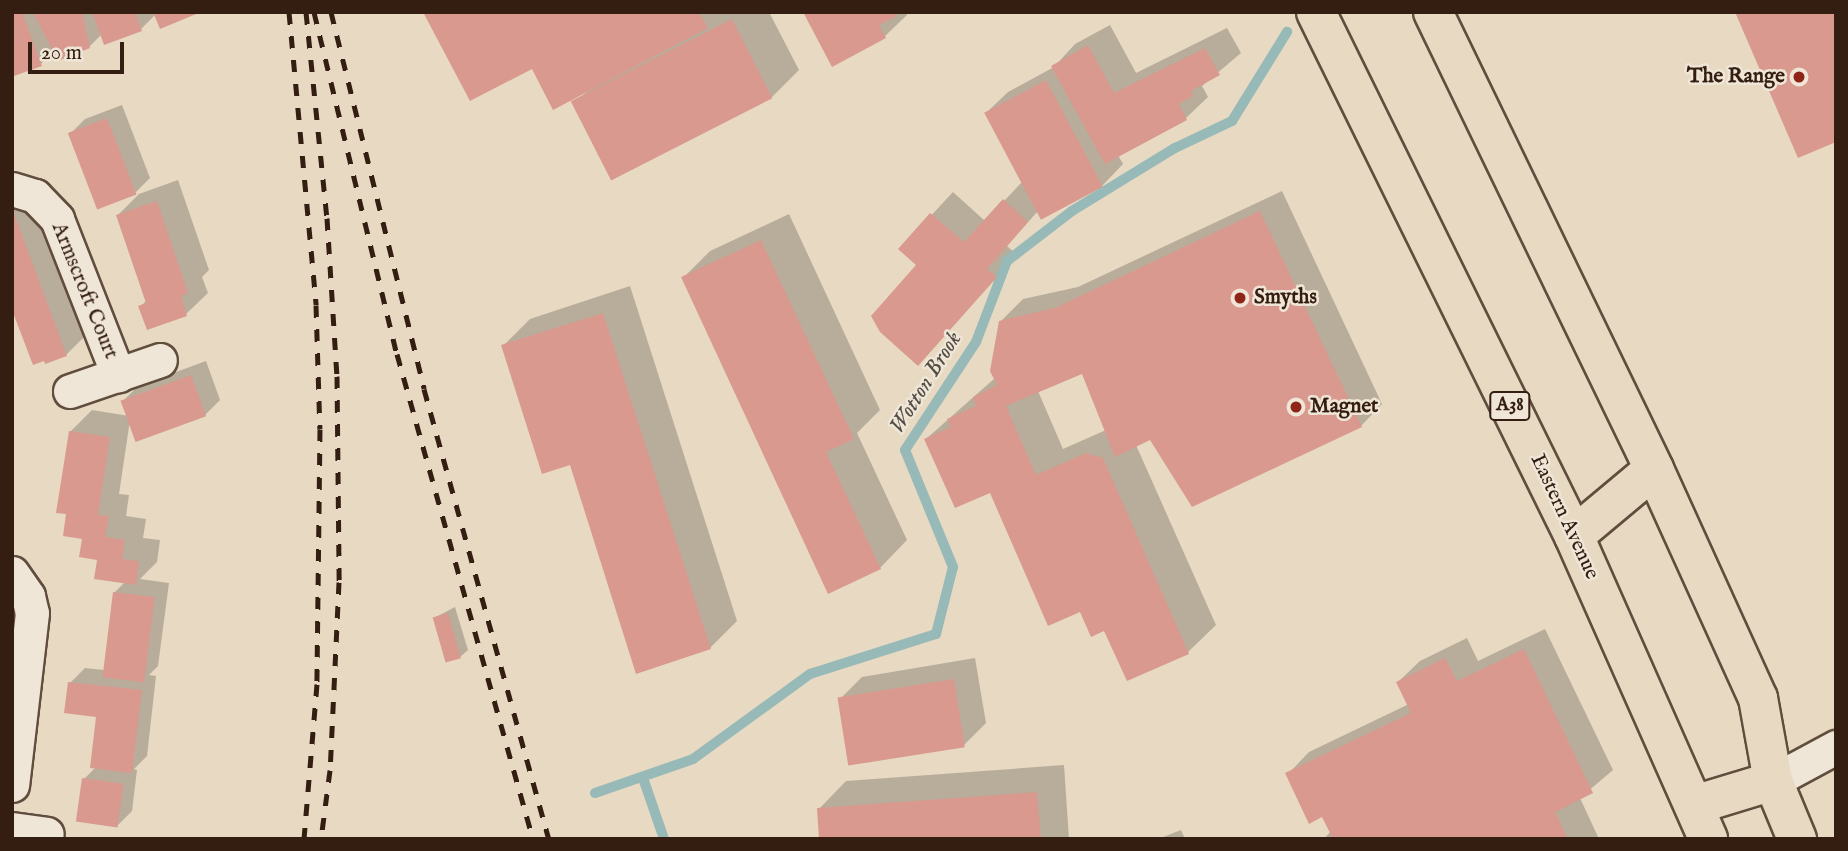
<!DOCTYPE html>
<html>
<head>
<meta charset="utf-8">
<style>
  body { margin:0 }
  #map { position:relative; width:1848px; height:851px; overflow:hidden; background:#e7d9c2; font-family:"IM FELL English",serif }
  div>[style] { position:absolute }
  .shadow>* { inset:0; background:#0003 }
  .stream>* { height:10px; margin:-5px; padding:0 5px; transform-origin:5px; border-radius:5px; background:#97b9b7 }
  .building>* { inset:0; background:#d9998f; transform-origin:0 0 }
  .roads { filter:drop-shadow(2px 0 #614d3d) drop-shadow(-2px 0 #614d3d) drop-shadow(0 2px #614d3d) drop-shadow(0 -2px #614d3d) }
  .street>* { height:33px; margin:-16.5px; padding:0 16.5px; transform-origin:16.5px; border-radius:16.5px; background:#efe6d7 }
  .highway>* { height:38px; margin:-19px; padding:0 19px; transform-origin:19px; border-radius:19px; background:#e7d9c2 }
  .rail>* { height:5px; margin-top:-2.5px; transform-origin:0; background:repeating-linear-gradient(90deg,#341e11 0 12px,transparent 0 24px) }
  .dots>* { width:19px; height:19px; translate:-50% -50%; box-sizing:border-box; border:4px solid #efe6d7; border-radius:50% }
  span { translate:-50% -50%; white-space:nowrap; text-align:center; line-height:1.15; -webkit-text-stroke:5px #efe6d7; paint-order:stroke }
  .shield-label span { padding:2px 5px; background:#efe6d7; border:2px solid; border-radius:5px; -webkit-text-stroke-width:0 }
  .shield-label { font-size:19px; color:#341e11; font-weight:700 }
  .poi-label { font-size:21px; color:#341e11; font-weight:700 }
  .right { translate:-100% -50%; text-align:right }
  .left { translate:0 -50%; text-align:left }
  .street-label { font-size:21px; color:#341e11 }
  .water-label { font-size:23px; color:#524c43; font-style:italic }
  .frame { position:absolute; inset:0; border:14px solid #341e11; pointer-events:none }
  .scale { position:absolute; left:28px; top:42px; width:96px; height:32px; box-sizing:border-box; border:4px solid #341e11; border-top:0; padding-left:9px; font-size:21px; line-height:24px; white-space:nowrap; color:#341e11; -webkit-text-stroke:5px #efe6d7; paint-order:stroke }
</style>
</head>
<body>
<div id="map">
  <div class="shadow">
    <div style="clip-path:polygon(12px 12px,197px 12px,156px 14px,141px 29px,106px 43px,102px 34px,89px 47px,55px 49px,41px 64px,15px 74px)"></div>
    <div style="clip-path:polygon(425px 12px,769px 12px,799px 70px,772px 97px,575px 104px,587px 91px)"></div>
    <div style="clip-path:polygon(805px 12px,905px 12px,907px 15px,885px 36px,833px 65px)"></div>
    <div style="clip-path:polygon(1110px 25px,1136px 73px,1227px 28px,1241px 53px,1202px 86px,1208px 97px,1186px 118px,1118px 155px,1123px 164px,1102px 186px,1038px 211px,1007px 246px,1017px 255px,918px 364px,919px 265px,900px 249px,953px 192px,985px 221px,1022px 182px,986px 113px,1008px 92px,1054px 67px,1075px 44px)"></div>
    <div style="clip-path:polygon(122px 105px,150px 178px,135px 193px,70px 134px,85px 119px)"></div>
    <div style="clip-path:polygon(178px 180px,209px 270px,202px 277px,208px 293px,186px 314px,140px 307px,147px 300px,118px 215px,139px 194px)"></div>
    <div style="clip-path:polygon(32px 182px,88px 333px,66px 355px,12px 305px,12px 189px)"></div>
    <div style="clip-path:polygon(evenodd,1282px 191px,1382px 404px,1361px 426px,1151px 438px,1136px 445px,1216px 625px,1188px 652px,1128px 679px,1105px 629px,990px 490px,926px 439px,995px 378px,1001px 321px,1023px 299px,1078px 287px,1282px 191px,1083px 372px,1106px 430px,1063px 449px,1038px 391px,1083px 372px)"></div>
    <div style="clip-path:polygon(789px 214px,880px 410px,857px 433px,907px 540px,880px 568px,683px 278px,710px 251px)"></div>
    <div style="clip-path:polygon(630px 286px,737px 621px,710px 648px,571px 463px,503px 346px,530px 319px)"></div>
    <div style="clip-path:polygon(206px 361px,220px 400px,205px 415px,130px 420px,119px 494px,129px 495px,126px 516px,146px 519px,143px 538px,160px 540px,157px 562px,140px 579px,169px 583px,158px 666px,149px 675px,156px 676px,147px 756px,134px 769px,137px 770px,132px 811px,117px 826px,84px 779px,96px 767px,98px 715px,70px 683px,85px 668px,104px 670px,115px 592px,125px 582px,99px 558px,68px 513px,70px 432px,92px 410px,129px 416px,123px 401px,138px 386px)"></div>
    <div style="clip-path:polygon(455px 607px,468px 650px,460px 657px,434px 618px)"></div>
    <div style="clip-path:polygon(1545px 629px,1613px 770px,1580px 798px,1599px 839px,1324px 839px,1331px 831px,1323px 815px,1288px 774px,1309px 752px,1409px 704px,1398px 682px,1420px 661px,1467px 638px,1478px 661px)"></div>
    <div style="clip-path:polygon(975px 658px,986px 723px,964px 745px,840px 699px,862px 677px)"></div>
    <div style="clip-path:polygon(1064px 765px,1069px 839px,821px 839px,819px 809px,846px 781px)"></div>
    <div style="clip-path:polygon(1181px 830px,1185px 839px,1158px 839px)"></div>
  </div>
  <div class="stream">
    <div style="left:643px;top:778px;width:65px;rotate:71deg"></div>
    <div style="left:595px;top:793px;width:104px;rotate:-19.1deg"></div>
    <div style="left:693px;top:759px;width:145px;rotate:-36deg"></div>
    <div style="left:810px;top:674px;width:132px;rotate:-17.6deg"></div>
    <div style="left:936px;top:634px;width:69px;rotate:-75.8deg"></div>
    <div style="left:953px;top:567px;width:126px;rotate:-112.3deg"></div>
    <div style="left:905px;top:450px;width:129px;rotate:-56.7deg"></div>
    <div style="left:976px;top:342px;width:87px;rotate:-69.1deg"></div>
    <div style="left:1007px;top:261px;width:82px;rotate:-37.6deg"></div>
    <div style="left:1072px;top:211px;width:121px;rotate:-31.5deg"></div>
    <div style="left:1175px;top:148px;width:63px;rotate:-25.3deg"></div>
    <div style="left:1232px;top:121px;width:105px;rotate:-58.3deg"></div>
  </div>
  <div class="building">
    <div style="clip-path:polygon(12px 12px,22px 12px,42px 66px,14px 76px)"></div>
    <div style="clip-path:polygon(33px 12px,82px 12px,90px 48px,58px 61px)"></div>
    <div style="clip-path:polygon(92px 12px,135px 12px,142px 31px,104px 45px)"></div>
    <div style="clip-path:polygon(153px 12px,201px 12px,160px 29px)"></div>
    <div style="clip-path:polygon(423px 12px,699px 12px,708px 28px,553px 110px,532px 69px,470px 101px)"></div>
    <div style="clip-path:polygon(803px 12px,895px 12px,897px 16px,879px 25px,886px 38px,832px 67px)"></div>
    <div style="clip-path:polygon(1735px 12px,1836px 12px,1836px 142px,1798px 158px)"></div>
    <div style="left:732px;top:19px;width:89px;height:181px;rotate:63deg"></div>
    <div style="clip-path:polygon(1088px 45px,1114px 93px,1205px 48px,1220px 75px,1191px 91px,1193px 96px,1179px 104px,1187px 120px,1105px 164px,1051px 66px)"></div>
    <div style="left:1046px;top:80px;width:121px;height:70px;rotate:62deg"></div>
    <div style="left:107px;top:118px;width:82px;height:42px;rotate:69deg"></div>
    <div style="clip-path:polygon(1003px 199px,1028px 222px,987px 269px,997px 277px,918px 366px,880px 332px,871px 316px,916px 265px,898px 249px,930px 213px,964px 242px)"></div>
    <div style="clip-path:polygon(157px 201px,188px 293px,181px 296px,187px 316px,147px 330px,138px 306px,146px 303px,116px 215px)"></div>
    <div style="clip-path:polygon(12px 208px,67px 356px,45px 364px,44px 361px,33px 365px,12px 310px)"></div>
    <div style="clip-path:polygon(1260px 211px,1362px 427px,1192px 507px,1150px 440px,1115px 457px,1082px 374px,1006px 406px,1036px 475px,1086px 453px,1103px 458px,1189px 654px,1127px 681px,1104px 631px,1091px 637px,1080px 612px,1048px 626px,990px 493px,955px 508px,924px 439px,951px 427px,947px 419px,976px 406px,973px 397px,997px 385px,990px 371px,999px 321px,1055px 308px)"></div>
    <div style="clip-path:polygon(761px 240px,854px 439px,826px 452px,881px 569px,828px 594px,681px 277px)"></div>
    <div style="clip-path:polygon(603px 313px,711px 649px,636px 674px,570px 465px,542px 474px,501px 345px)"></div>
    <div style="left:191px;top:375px;width:44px;height:75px;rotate:70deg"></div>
    <div style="clip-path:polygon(69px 431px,110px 437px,98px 515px,109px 516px,105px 537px,125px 540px,122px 559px,139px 561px,136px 585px,94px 579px,97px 560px,79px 557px,82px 539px,63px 536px,66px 514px,56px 513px)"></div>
    <div style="left:113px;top:592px;width:42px;height:86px;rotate:7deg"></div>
    <div style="left:448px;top:613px;width:47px;height:16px;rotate:74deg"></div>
    <div style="clip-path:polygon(1524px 649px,1593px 793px,1555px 812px,1568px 839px,1333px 839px,1322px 817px,1309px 824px,1285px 773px,1411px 713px,1396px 682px,1445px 658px,1457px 681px)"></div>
    <div style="left:954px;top:679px;width:69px;height:118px;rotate:81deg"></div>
    <div style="clip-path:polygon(68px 682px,142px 690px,132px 773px,90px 768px,96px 717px,64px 713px)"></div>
    <div style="left:82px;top:778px;width:42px;height:44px;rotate:8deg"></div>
    <div style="clip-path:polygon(1037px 792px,1041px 839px,819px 839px,817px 808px)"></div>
  </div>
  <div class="roads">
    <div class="street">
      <div style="left:12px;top:189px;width:24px;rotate:17deg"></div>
      <div style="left:35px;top:196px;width:32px;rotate:46deg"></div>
      <div style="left:57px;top:219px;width:168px;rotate:68.6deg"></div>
      <div style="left:70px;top:391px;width:95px;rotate:-19deg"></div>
      <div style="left:12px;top:573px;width:28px;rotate:55deg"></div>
      <div style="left:28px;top:596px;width:17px;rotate:77deg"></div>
      <div style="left:32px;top:613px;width:173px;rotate:96.6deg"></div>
      <div style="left:1773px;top:781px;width:72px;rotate:-28.4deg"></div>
      <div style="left:12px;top:829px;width:35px;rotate:8deg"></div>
    </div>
    <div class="highway">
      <div style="left:1316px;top:12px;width:584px;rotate:63.79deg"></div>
      <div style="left:1574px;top:536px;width:331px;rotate:66.1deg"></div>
      <div style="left:1433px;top:12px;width:508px;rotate:64.19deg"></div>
      <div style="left:1654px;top:469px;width:252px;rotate:65.6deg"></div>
      <div style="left:1758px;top:698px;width:84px;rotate:79.8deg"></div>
      <div style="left:1773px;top:781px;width:63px;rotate:67.5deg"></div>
      <div style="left:1574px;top:536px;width:104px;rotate:-39.9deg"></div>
      <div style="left:1694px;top:805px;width:83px;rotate:-16.9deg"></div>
    </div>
  </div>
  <div class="rail">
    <div style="left:289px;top:12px;width:294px;rotate:84.7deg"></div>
    <div style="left:316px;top:305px;width:124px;rotate:88.2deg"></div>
    <div style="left:320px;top:429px;width:255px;rotate:90.7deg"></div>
    <div style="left:317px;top:684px;width:156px;rotate:94.8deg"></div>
    <div style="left:306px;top:12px;width:207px;rotate:84.2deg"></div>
    <div style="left:327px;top:218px;width:158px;rotate:86.4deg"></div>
    <div style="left:337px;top:376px;width:206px;rotate:89.4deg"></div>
    <div style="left:339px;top:582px;width:188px;rotate:92.7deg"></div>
    <div style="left:330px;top:770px;width:70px;rotate:97.4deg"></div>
    <div style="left:314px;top:12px;width:352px;rotate:76.4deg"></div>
    <div style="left:397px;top:354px;width:504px;rotate:74.34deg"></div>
    <div style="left:331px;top:12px;width:388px;rotate:76.1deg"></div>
    <div style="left:424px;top:389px;width:467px;rotate:74.5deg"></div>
  </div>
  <div class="dots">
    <div style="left:1799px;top:77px;background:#8f2418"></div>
    <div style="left:1240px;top:298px;background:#8f2418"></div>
    <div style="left:1296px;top:407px;background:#8f2418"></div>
  </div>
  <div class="shield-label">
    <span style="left:1510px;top:406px">A38</span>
  </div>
  <div class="poi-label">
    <span class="right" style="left:1785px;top:77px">The Range</span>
    <span class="left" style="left:1254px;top:298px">Smyths</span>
    <span class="left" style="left:1310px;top:407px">Magnet</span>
  </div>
  <div class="street-label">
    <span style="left:84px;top:291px;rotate:68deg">Armscroft Court</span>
    <span style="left:1564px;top:517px;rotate:65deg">Eastern Avenue</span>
  </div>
  <div class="water-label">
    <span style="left:926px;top:383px;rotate:-58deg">Wotton Brook</span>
  </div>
  <div class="frame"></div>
  <div class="scale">20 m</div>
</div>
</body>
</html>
